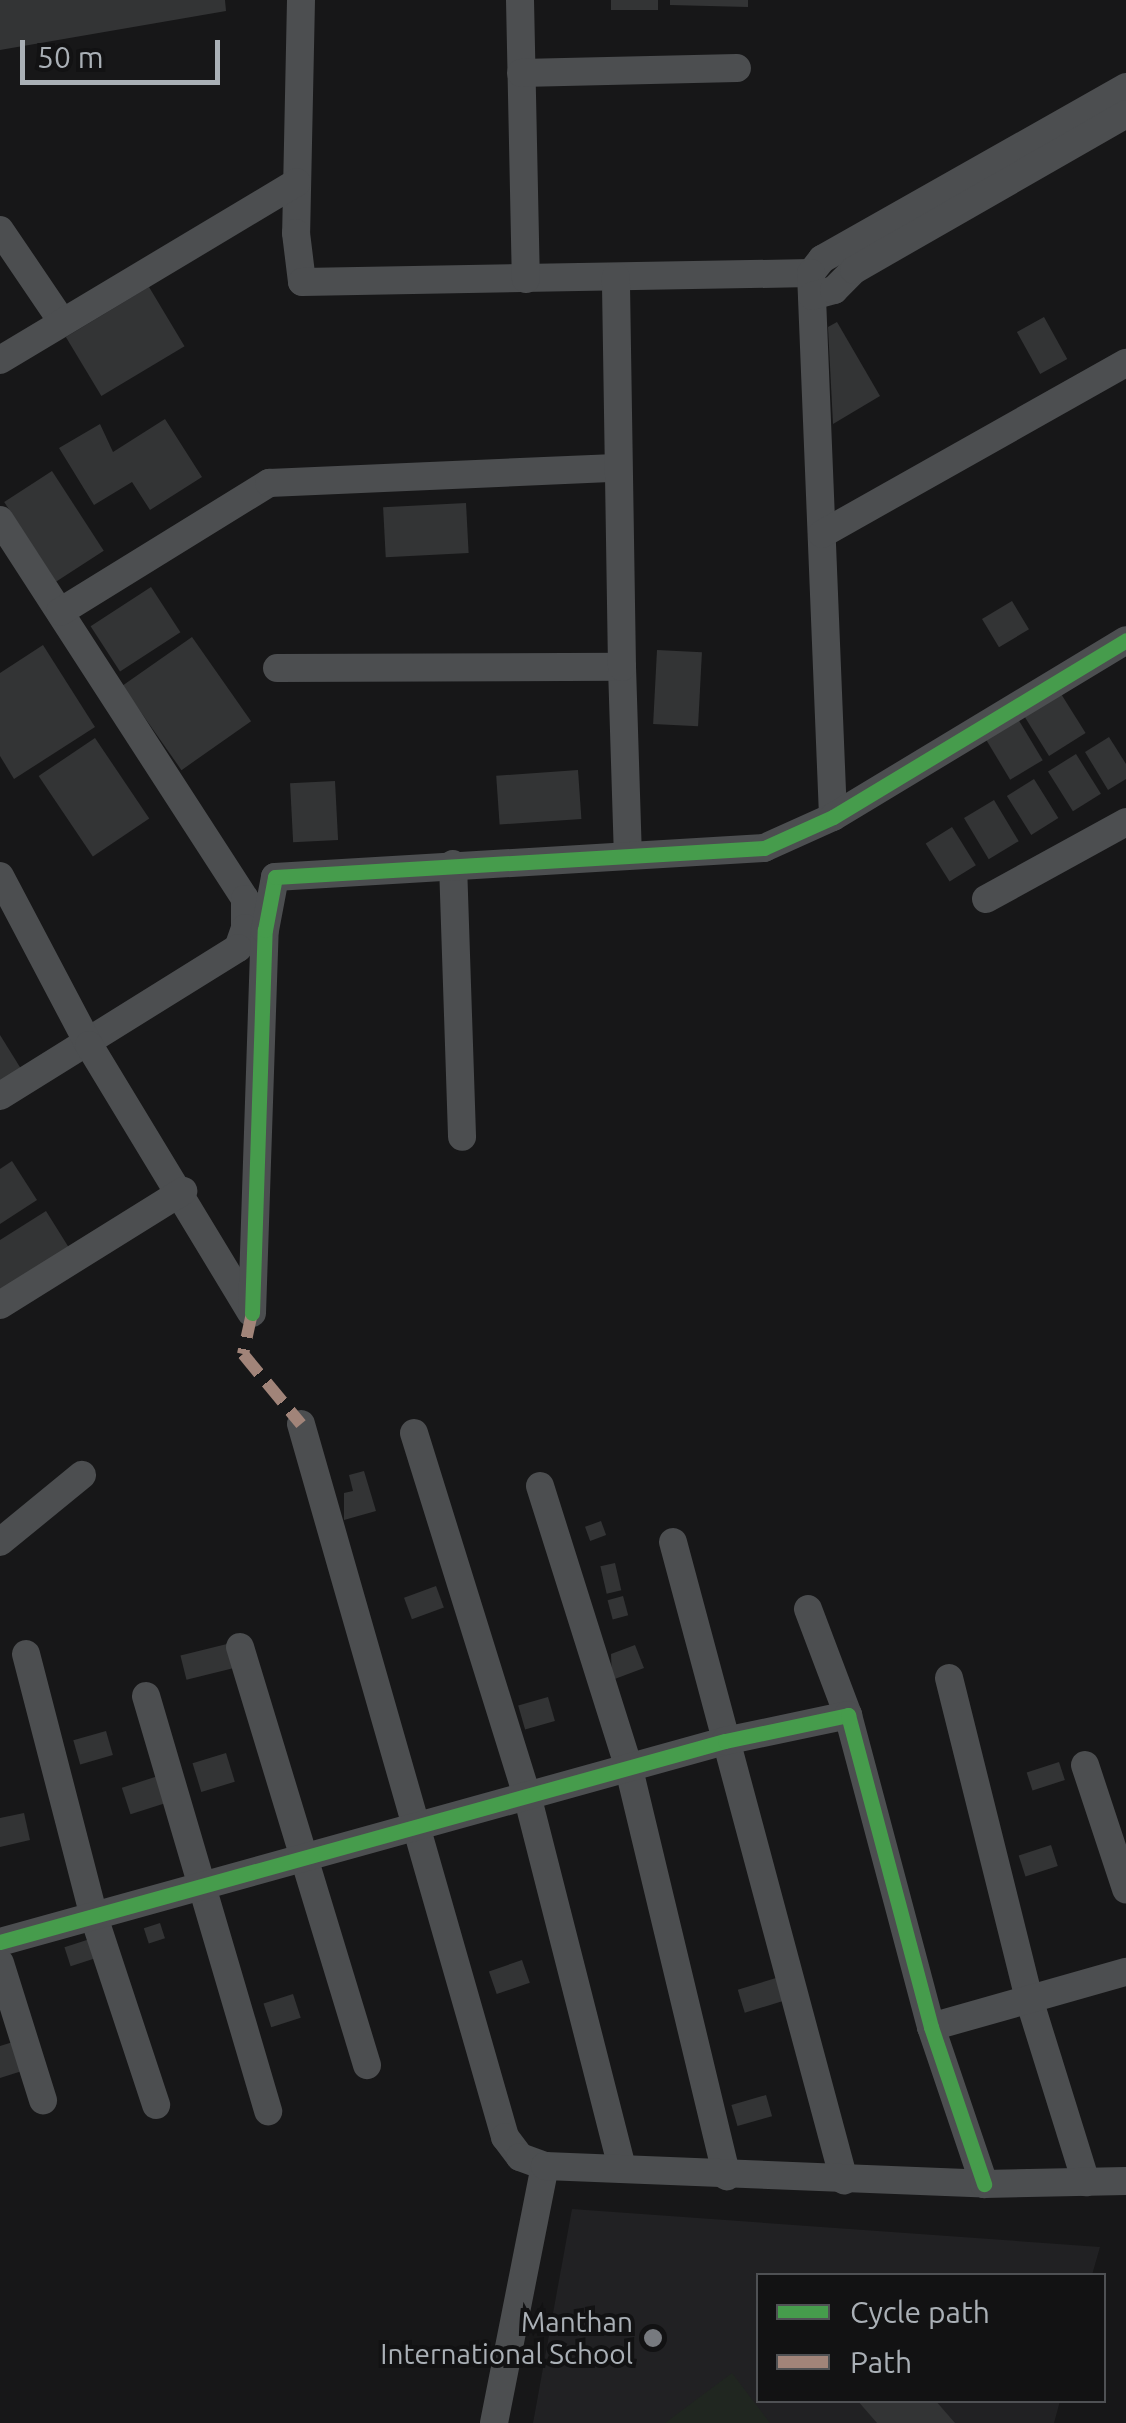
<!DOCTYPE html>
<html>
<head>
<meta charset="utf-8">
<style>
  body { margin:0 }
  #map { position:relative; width:1126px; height:2423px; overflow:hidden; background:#171718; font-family:Ubuntu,sans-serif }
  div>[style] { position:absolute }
  .built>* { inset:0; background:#212123 }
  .green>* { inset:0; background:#202620 }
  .building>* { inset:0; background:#333435; transform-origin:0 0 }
  .minor>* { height:28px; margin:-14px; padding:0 14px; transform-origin:14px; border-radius:14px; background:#4c4e50 }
  .quiet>* { height:12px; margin-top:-6px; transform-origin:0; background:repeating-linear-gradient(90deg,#a18479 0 25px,transparent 0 37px) }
  .cycleway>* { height:15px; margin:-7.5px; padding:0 7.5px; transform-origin:7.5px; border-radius:7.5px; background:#469c4c }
  .dots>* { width:28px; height:28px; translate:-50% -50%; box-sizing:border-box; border:5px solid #121213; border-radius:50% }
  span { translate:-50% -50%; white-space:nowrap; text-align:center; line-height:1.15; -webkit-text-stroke:8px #121213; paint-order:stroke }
  .poi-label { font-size:28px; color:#aab0b6 }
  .right { translate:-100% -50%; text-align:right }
  .legend { position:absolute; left:756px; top:2273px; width:350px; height:130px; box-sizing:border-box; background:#121213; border:2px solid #4f5154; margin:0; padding:12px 18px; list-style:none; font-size:30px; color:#aab0b6 }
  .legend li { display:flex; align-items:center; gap:20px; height:50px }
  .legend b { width:50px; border:2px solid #4f5154 }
  .scale { position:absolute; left:20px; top:40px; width:200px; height:45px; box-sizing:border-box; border:5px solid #aab0b6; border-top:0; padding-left:12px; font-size:30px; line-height:35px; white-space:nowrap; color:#aab0b6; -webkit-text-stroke:8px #121213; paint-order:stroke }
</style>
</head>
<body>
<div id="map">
  <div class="built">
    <div style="clip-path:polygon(572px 2209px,1100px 2247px,1092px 2275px,758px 2276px,758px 2400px,1060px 2401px,1054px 2423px,533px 2423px)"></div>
  </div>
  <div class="green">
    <div style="clip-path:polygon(732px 2373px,770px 2423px,665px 2423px)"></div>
  </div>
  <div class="building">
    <div style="clip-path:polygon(0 0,225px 0,226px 11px,0 50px)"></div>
    <div style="left:611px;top:0;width:47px;height:10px"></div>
    <div style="clip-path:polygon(670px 0,748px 0,748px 7px,670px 5px)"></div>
    <div style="left:149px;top:287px;width:69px;height:97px;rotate:59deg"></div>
    <div style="left:1044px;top:317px;width:48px;height:31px;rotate:61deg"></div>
    <div style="clip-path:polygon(837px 322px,880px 396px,833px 424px,828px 327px)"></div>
    <div style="clip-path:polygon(165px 419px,202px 477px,150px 510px,132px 482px,94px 505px,59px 448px,100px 424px,113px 452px)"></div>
    <div style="left:52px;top:471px;width:95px;height:57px;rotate:57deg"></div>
    <div style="left:466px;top:503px;width:50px;height:83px;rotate:87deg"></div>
    <div style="left:151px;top:587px;width:54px;height:72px;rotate:57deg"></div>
    <div style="left:1012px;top:601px;width:33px;height:35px;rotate:59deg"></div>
    <div style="left:192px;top:637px;width:103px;height:85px;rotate:55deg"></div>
    <div style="clip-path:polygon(43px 645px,95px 727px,14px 779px,0 756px,0 673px)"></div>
    <div style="left:657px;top:650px;width:45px;height:74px;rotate:3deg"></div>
    <div style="left:1058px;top:689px;width:52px;height:43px;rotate:58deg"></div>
    <div style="left:1018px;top:719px;width:48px;height:38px;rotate:59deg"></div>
    <div style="clip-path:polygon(1109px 737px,1126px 764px,1126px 779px,1108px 790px,1085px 752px)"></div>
    <div style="left:95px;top:738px;width:97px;height:68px;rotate:56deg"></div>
    <div style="left:1076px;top:754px;width:47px;height:33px;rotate:58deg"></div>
    <div style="left:578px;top:770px;width:49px;height:82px;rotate:86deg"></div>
    <div style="left:1034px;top:779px;width:46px;height:32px;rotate:58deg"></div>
    <div style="left:335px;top:781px;width:59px;height:45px;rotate:87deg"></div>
    <div style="left:994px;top:800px;width:48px;height:35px;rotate:59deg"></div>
    <div style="left:952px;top:827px;width:45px;height:31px;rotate:58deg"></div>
    <div style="clip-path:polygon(0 1035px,23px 1072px,0 1086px)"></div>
    <div style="clip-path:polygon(12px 1161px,37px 1200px,0 1224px,0 1169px)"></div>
    <div style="clip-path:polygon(46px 1211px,71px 1251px,0 1295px,0 1240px)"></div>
    <div style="clip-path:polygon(364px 1471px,376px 1511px,344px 1520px,344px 1493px,353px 1491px,349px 1475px)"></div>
    <div style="left:601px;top:1521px;width:15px;height:17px;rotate:70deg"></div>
    <div style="left:615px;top:1563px;width:28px;height:15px;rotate:77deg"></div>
    <div style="left:436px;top:1586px;width:23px;height:34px;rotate:70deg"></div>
    <div style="left:623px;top:1596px;width:20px;height:16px;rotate:75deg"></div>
    <div style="left:227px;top:1644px;width:25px;height:48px;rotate:76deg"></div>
    <div style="clip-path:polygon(635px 1645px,644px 1668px,612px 1680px,611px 1654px)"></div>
    <div style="left:548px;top:1697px;width:25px;height:31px;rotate:74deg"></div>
    <div style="left:106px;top:1731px;width:25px;height:34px;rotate:74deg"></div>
    <div style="left:226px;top:1753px;width:30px;height:35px;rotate:73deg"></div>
    <div style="left:1059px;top:1762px;width:19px;height:34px;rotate:72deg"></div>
    <div style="left:158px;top:1776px;width:28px;height:38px;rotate:72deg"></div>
    <div style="clip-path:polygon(24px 1813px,30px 1840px,0 1847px,0 1818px)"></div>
    <div style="left:1051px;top:1845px;width:22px;height:34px;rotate:72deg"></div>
    <div style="left:160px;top:1923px;width:16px;height:17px;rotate:72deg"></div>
    <div style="left:93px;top:1938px;width:20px;height:30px;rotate:72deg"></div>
    <div style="left:522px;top:1960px;width:24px;height:35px;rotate:71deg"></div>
    <div style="left:776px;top:1978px;width:24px;height:40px;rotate:73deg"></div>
    <div style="left:293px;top:1994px;width:25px;height:31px;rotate:72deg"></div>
    <div style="clip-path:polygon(13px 2042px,22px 2071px,0 2078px,0 2046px)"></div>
    <div style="left:766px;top:2095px;width:22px;height:36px;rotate:74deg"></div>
    <div style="clip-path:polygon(857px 2400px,935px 2400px,955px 2423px,877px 2423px)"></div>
  </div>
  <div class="minor">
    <div style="left:301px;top:0;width:233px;rotate:91.2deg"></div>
    <div style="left:296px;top:233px;width:49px;rotate:83deg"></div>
    <div style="left:302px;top:282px;width:509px;rotate:-1.01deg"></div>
    <div style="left:811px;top:273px;width:18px;rotate:-52deg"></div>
    <div style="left:822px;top:259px;width:349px;rotate:-29.5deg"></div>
    <div style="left:520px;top:0;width:279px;rotate:88.8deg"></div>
    <div style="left:521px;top:73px;width:216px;rotate:-1.3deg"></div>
    <div style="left:0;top:230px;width:109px;rotate:55.9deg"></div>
    <div style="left:811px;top:273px;width:544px;rotate:87.68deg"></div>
    <div style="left:812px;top:296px;width:23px;rotate:-15deg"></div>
    <div style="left:834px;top:290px;width:28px;rotate:-45deg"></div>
    <div style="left:854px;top:270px;width:314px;rotate:-29.8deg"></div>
    <div style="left:0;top:360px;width:346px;rotate:-30.9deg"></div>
    <div style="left:0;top:520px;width:451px;rotate:57.1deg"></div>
    <div style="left:245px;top:899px;width:29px;rotate:90deg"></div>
    <div style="left:245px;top:928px;width:21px;rotate:109deg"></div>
    <div style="left:238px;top:948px;width:280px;rotate:148.1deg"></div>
    <div style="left:822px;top:534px;width:349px;rotate:-29.4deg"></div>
    <div style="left:60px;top:612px;width:246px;rotate:-31.7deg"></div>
    <div style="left:269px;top:483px;width:347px;rotate:-2.5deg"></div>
    <div style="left:622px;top:667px;width:188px;rotate:88.2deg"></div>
    <div style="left:277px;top:668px;width:345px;rotate:-0.2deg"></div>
    <div style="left:622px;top:667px;width:390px;rotate:-90.9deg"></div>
    <div style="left:453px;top:864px;width:273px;rotate:88.1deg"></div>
    <div style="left:0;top:876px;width:191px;rotate:62.2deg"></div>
    <div style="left:89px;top:1045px;width:312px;rotate:58.8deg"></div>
    <div style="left:986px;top:899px;width:160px;rotate:-28.8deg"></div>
    <div style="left:0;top:1305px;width:216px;rotate:-31.9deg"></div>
    <div style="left:252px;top:1313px;width:383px;rotate:-88.1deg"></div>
    <div style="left:265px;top:930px;width:54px;rotate:-79.3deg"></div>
    <div style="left:275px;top:877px;width:490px;rotate:-3.4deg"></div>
    <div style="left:764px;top:848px;width:76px;rotate:-24.2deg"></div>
    <div style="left:833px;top:817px;width:342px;rotate:-31.1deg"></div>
    <div style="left:301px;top:1424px;width:742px;rotate:74.03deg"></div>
    <div style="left:505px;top:2137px;width:25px;rotate:53deg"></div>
    <div style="left:520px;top:2157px;width:27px;rotate:20deg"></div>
    <div style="left:414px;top:1433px;width:379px;rotate:72.7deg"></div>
    <div style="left:527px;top:1795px;width:386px;rotate:75.7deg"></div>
    <div style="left:540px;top:1486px;width:297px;rotate:72.5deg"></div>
    <div style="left:629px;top:1769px;width:419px;rotate:76.5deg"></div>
    <div style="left:0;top:1542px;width:106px;rotate:-39.3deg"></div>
    <div style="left:673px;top:1542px;width:661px;rotate:75deg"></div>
    <div style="left:808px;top:1609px;width:113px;rotate:69.3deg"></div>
    <div style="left:240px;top:1647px;width:437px;rotate:73.1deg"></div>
    <div style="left:26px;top:1654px;width:272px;rotate:75.5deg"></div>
    <div style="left:94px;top:1917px;width:198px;rotate:71.7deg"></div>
    <div style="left:949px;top:1678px;width:331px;rotate:76deg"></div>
    <div style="left:1029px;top:1999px;width:192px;rotate:72.7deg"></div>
    <div style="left:146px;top:1696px;width:433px;rotate:73.6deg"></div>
    <div style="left:1085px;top:1765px;width:131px;rotate:71.7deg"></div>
    <div style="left:0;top:1942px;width:752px;rotate:-15.5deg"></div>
    <div style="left:725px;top:1741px;width:126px;rotate:-11.9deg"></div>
    <div style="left:848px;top:1715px;width:323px;rotate:75.1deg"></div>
    <div style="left:931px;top:2027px;width:166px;rotate:71.3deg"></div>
    <div style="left:0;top:1963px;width:144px;rotate:72.6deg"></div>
    <div style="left:931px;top:2027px;width:203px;rotate:-15.8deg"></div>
    <div style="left:494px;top:2423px;width:262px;rotate:-78.8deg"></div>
    <div style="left:545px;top:2166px;width:439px;rotate:2.3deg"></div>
    <div style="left:984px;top:2184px;width:142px;rotate:-1.2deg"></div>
  </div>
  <div class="quiet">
    <div style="left:252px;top:1313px;width:42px;rotate:102.4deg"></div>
    <div style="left:243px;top:1354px;width:91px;rotate:50.4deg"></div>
  </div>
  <div class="cycleway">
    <div style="left:252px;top:1313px;width:383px;rotate:-88.1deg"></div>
    <div style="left:265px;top:930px;width:54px;rotate:-79.3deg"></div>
    <div style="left:275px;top:877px;width:490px;rotate:-3.4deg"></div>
    <div style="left:764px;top:848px;width:76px;rotate:-24.2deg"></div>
    <div style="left:833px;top:817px;width:342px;rotate:-31.1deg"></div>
    <div style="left:0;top:1942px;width:752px;rotate:-15.5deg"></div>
    <div style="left:725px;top:1741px;width:126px;rotate:-11.9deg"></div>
    <div style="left:848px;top:1715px;width:323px;rotate:75.1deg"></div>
    <div style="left:931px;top:2027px;width:166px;rotate:71.3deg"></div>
  </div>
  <div class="dots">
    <div style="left:653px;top:2338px;background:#777a7f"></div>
  </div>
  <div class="poi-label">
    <span class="right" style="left:633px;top:2338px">Manthan<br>International School</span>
  </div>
  <ul class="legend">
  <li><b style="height:12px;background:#469c4c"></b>Cycle path</li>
  <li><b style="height:12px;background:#a18479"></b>Path</li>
  </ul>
  <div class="scale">50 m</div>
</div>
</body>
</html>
